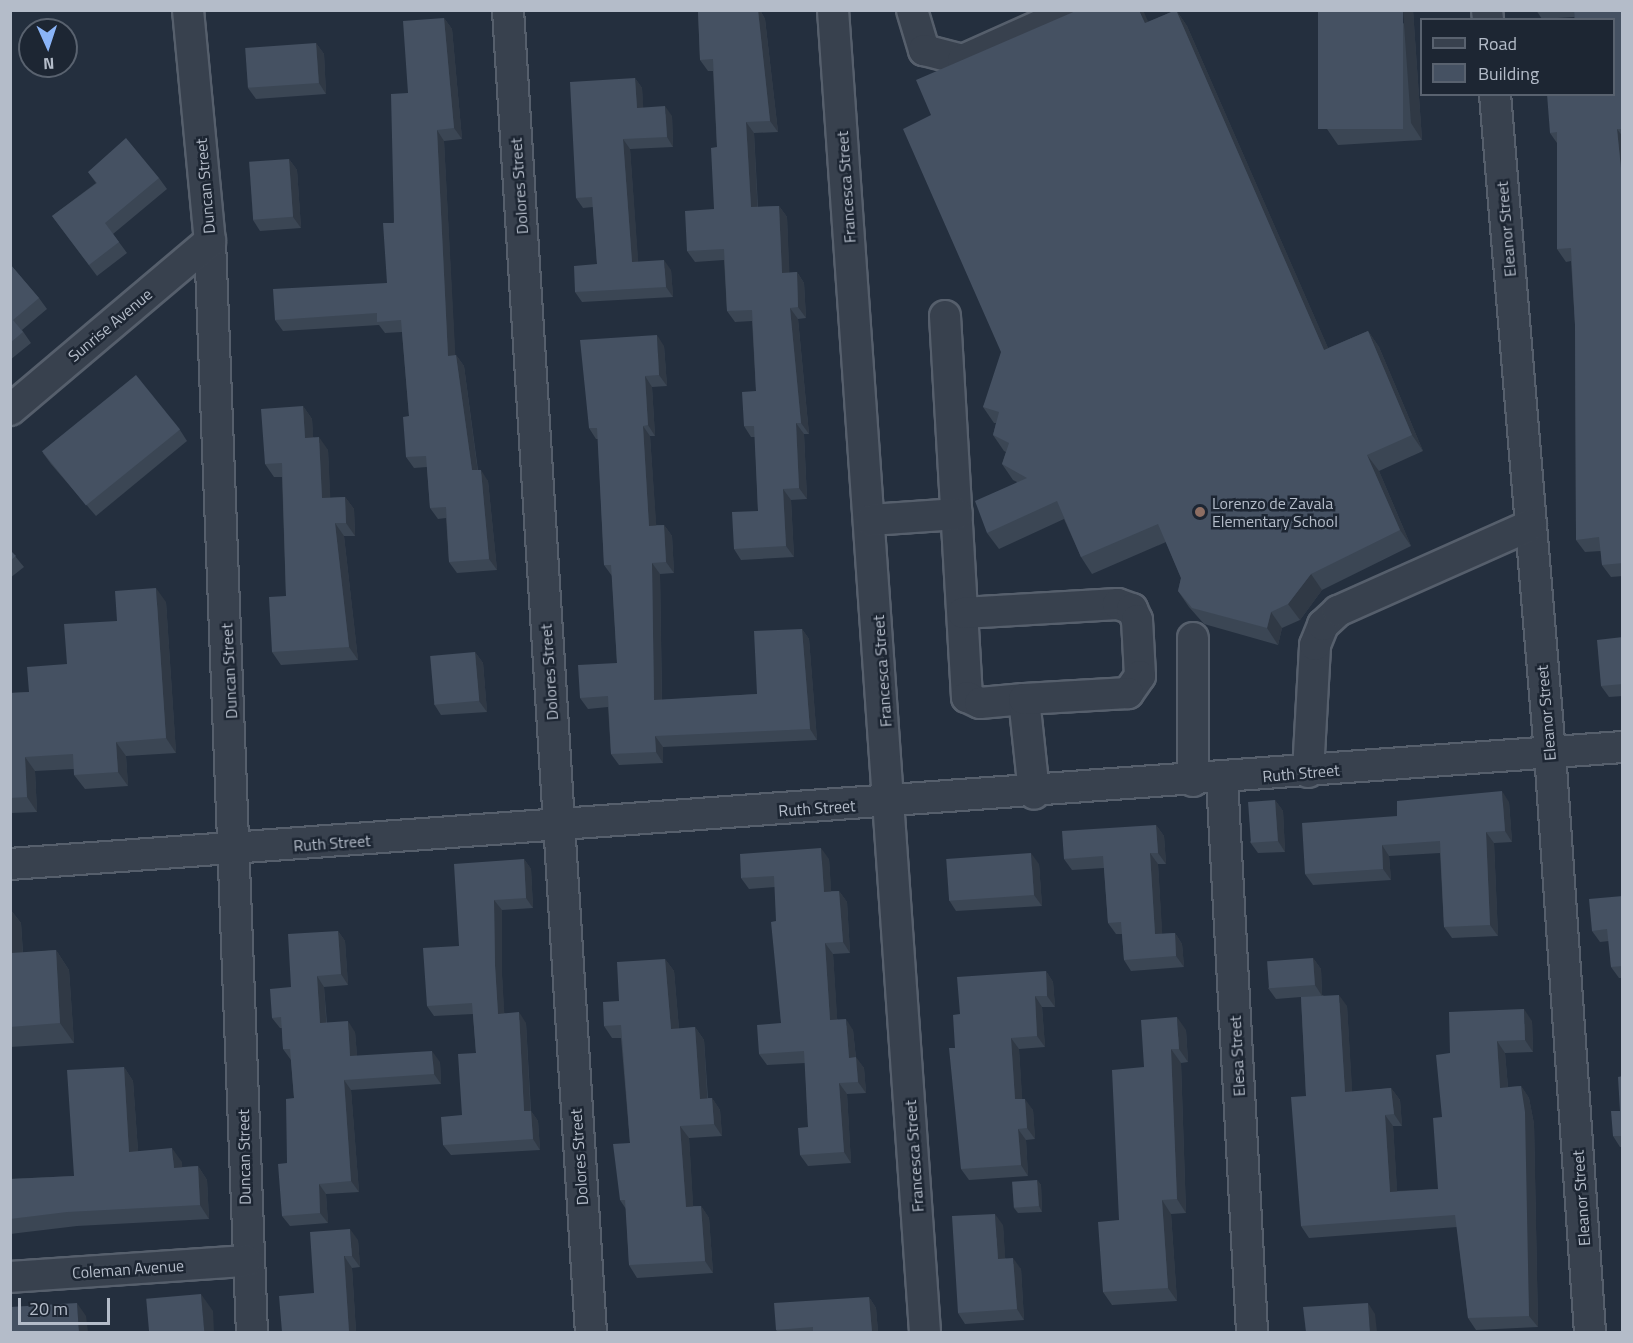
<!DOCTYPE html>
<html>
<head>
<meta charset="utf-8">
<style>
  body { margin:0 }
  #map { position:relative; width:1633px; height:1343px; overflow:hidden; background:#242f3e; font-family:"Titillium Web",sans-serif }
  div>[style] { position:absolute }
  .roads { filter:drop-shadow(2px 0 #565f6c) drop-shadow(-2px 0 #565f6c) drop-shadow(0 2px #565f6c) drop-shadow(0 -2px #565f6c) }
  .minor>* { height:30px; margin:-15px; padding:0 15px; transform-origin:15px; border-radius:15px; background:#38414e }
  .wall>* { inset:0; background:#3b4654 }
  .shaded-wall>* { inset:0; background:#303945 }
  .building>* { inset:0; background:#455162; transform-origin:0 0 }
  .dots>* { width:16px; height:16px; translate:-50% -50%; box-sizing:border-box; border:3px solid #1d2633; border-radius:50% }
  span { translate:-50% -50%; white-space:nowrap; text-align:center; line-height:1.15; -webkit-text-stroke:5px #1d2633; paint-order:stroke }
  .street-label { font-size:16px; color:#b4bcc9 }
  .poi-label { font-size:16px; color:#b4bcc9 }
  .left { translate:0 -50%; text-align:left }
  .frame { position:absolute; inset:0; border:12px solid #b4bcc9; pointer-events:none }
  .legend { position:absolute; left:1420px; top:18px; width:195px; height:78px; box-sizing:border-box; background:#1d2633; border:2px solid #59626f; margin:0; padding:8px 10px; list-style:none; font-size:18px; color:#b4bcc9 }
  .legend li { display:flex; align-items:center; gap:12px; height:30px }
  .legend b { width:30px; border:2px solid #59626f }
  .north { position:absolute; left:18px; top:18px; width:60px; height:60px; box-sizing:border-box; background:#1d2633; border:2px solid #59626f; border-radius:50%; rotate:177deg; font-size:16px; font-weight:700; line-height:24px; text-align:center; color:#b4bcc9 }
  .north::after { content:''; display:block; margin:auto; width:21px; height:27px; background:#8ab4f8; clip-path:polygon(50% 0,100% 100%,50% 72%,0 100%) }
  .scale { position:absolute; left:18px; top:1298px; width:92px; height:27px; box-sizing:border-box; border:3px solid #b4bcc9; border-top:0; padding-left:8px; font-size:18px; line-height:21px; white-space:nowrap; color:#b4bcc9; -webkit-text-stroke:4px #1d2633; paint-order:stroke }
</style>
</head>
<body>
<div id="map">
  <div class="roads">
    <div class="minor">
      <div style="left:188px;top:10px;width:232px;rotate:84.6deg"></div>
      <div style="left:210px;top:241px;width:1092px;rotate:87.8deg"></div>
      <div style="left:508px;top:10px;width:1325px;rotate:86.41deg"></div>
      <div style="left:833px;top:10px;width:1325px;rotate:86.02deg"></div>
      <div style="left:912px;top:10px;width:42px;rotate:73.3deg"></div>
      <div style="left:924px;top:50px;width:40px;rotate:14.4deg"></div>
      <div style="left:963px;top:60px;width:123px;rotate:-24.1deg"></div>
      <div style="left:1487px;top:10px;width:10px;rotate:84deg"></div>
      <div style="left:1495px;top:94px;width:661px;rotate:85.23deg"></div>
      <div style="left:1550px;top:753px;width:580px;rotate:86.05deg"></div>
      <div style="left:945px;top:316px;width:382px;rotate:86.7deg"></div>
      <div style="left:967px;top:697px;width:14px;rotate:25deg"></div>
      <div style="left:980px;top:703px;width:44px;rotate:-5.2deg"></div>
      <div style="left:1024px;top:699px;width:95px;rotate:83.9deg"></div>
      <div style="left:10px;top:410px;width:262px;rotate:-40.2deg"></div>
      <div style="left:871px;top:520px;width:86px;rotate:-4deg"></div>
      <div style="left:963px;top:613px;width:155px;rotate:-3.3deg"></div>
      <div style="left:1118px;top:604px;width:15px;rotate:20deg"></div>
      <div style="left:1132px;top:609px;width:12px;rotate:66deg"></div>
      <div style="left:1137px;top:620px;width:56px;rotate:86.9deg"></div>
      <div style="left:1140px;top:676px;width:21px;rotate:125deg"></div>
      <div style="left:1128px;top:693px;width:104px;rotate:176.7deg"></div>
      <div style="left:1308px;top:772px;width:127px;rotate:-86.8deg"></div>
      <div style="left:1315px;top:645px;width:22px;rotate:-68deg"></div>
      <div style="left:1323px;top:625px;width:21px;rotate:-43deg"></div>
      <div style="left:1338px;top:611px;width:211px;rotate:-24deg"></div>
      <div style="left:1222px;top:779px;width:554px;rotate:86.89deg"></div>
      <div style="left:1193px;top:781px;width:143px;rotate:-90deg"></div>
      <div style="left:10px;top:864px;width:1616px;rotate:-4.15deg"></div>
      <div style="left:10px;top:1277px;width:237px;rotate:-3.9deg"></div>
    </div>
  </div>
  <div class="wall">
    <div style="clip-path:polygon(760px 10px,765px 19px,778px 132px,754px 133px,758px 207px,779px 206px,787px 217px,789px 273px,797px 272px,804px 283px,806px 318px,798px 319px,809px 434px,804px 434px,807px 499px,791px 500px,794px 557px,741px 560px,734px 549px,758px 511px,755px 437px,751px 437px,744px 426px,756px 391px,752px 321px,735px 322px,727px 311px,724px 260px,695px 262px,687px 251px,714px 209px,717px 147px,713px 71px,708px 71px,700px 60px,698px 11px)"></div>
    <div style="clip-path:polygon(1176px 10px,1187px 26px,1328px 348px,1368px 331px,1379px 347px,1423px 451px,1379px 471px,1411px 546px,1322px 590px,1300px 620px,1282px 628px,1278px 645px,1204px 624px,1189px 607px,1178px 591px,1181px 578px,1166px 542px,1092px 574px,1081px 557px,1064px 519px,999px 549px,987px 533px,1017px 482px,1013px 480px,1002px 464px,1006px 452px,1004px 451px,993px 435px,996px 423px,994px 423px,983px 407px,1148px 22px)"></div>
    <div style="clip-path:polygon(1413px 10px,1422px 140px,1338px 145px,1327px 129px)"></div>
    <div style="clip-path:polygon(1536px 10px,1623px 10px,1623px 576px,1611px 577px,1602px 565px,1601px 551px,1585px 552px,1576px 540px,1575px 325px,1571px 261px,1566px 262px,1557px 249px,1557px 143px,1550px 133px,1614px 94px,1574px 17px,1542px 19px)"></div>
    <div style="clip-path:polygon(444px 18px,452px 29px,462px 139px,444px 141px,455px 355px,456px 355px,464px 366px,478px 470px,488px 481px,497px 570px,457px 573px,449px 562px,446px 518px,438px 519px,430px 508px,427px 467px,414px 468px,406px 457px,409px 416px,402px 332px,385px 333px,379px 325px,283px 331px,275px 320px,387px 283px,408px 93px)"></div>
    <div style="clip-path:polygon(316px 43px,324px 54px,326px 94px,256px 99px,248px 88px)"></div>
    <div style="clip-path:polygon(635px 78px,642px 88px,643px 108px,672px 116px,673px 147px,630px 149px,638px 262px,671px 270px,673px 297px,582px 302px,575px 292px,597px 264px,593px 207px,583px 208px,576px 198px)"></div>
    <div style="clip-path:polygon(289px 159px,297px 170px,301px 228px,260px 231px,253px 220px)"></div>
    <div style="clip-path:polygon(88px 172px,159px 178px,167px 189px,113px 234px,127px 253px,97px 276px,52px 216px,96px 183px)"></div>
    <div style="clip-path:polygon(10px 264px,39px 298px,47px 309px,22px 330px,31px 343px,10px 360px)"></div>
    <div style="clip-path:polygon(664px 346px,667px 386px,652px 387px,655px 436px,650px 436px,656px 525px,664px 525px,672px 536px,674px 573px,660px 574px,662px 700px,757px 694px,802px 629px,809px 639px,817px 740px,663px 747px,663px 763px,619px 765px,611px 754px,608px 707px,588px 709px,580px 698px,617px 663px,612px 576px,604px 565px,598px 439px,596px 439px,589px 428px)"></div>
    <div style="clip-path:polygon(303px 406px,312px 419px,313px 437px,328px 450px,330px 498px,345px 497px,354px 509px,355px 536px,344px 536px,358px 660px,281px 665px,272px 652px,286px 596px,282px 477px,274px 477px,265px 464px)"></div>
    <div style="clip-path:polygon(180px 430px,187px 441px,96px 516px,51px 464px,43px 453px)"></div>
    <div style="clip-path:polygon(10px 550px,24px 567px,10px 578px)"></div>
    <div style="clip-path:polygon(166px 602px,176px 753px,126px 756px,128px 786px,85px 789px,74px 775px,74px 769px,35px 771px,37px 812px,11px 813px,10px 812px,10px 693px,29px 692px,67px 664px,117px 621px)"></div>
    <div style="clip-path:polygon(1623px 637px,1623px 696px,1609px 697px,1601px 686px)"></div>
    <div style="clip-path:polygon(475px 652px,483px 663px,487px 712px,441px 715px,434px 704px)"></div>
    <div style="clip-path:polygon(1275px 800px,1283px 811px,1285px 852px,1258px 853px,1250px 842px)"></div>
    <div style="clip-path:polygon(1509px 802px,1512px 842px,1494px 843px,1498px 936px,1452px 938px,1444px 927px,1440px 853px,1389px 856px,1391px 880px,1313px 885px,1305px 874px,1397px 816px)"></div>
    <div style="clip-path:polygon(1156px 825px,1164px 836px,1166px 864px,1158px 864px,1162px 934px,1175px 933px,1182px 944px,1184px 967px,1131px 971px,1124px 960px,1122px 934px,1116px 934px,1108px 923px,1104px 868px,1072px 870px,1064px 859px)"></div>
    <div style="clip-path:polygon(524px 859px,531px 869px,533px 908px,502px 910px,502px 975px,504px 1013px,526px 1023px,531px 1111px,538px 1121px,540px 1150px,451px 1155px,443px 1145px,462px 1115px,476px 1053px,473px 1014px,434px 1016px,427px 1006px,459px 946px)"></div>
    <div style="clip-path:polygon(829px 859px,831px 891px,839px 891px,847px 902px,850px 953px,833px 954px,837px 1019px,853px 1030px,856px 1058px,864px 1068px,866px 1093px,847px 1094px,851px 1163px,808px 1166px,800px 1155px,808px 1127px,805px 1063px,767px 1065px,759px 1054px,781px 1023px,775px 887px,749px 889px,741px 878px)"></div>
    <div style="clip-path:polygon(1039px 864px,1042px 906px,956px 911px,949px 900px)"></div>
    <div style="clip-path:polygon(1623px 896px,1623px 978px,1619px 978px,1611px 967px,1609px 941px,1600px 942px,1592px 931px)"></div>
    <div style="clip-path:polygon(10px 909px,21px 923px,23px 953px,56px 950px,69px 970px,74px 1043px,10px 1047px)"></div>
    <div style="clip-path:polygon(338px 931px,345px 941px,348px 985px,324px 987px,327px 1023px,355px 1032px,357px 1056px,440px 1062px,441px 1084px,351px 1090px,359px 1192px,326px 1194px,328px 1223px,290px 1226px,282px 1216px,294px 1098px,291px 1060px,283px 1049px,282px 1028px,280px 1028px,272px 1018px,291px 987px)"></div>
    <div style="clip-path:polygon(1313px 958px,1321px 969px,1322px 995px,1347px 1006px,1352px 1092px,1391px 1088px,1400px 1100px,1402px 1126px,1393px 1126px,1397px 1191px,1438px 1189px,1442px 1117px,1450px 1053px,1532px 1021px,1533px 1052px,1505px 1053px,1508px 1087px,1521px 1086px,1529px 1098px,1534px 1124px,1538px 1327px,1476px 1330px,1468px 1318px,1457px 1227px,1309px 1238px,1301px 1226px,1306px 1096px,1301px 997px,1276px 999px,1268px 988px)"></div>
    <div style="clip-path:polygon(665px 959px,674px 971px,679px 1029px,695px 1027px,704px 1040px,708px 1098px,712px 1098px,720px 1110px,722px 1136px,689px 1138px,693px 1206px,701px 1206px,709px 1218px,713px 1273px,637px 1278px,629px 1265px,626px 1209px,620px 1200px,630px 1143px,621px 1038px,612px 1038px,604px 1026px,619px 1001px)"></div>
    <div style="clip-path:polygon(1046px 971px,1053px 982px,1055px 1007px,1042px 1007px,1045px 1047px,1019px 1049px,1022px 1099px,1033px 1110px,1035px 1139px,1026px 1140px,1028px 1176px,969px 1180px,961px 1169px,955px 1048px,960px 1014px)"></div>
    <div style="clip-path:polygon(1186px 1030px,1188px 1062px,1181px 1063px,1186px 1213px,1171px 1214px,1177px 1301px,1112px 1305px,1103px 1292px,1119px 1220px,1144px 1067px)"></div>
    <div style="clip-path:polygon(124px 1067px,133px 1081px,138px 1151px,182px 1162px,182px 1167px,198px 1166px,207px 1180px,209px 1219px,77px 1226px,10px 1234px,10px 1179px,74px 1176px)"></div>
    <div style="clip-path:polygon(1623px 1076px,1623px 1147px,1620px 1147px,1613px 1136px,1620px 1111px)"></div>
    <div style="clip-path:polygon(1037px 1180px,1041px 1185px,1042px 1212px,1018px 1213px,1014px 1208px)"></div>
    <div style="clip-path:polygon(1003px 1225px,1005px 1258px,1021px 1269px,1024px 1320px,965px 1324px,958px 1313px)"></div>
    <div style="clip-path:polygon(358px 1240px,360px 1267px,352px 1268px,356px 1332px,282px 1332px)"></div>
    <div style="clip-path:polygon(869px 1297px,876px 1308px,878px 1332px,778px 1332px,776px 1330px)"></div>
  </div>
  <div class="shaded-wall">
    <div style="clip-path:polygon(758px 10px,760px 10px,765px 19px,778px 132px,770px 121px)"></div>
    <div style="clip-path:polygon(1139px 10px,1143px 10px,1156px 39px,1145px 23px)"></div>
    <div style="clip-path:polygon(1176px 10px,1187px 26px,1336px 366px,1324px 350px)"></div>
    <div style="clip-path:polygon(1403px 10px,1413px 10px,1422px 140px,1411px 123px)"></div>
    <div style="clip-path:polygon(444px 18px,452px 29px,462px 139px,454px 128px)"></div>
    <div style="clip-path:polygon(316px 43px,324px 54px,326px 94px,319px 83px)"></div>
    <div style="clip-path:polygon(635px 78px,642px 88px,644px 118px,637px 108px)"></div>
    <div style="clip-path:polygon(665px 106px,672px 116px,673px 147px,667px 137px)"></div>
    <div style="clip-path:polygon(746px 122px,754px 133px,758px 218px,751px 207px)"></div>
    <div style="clip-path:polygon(1617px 129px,1623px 137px,1623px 188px)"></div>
    <div style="clip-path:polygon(437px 130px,444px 141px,456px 367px,448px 356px)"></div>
    <div style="clip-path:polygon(623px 139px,630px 149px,639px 272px,632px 262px)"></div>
    <div style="clip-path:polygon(289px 159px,297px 170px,301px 228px,293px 217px)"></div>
    <div style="clip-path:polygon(779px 206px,787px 217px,790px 284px,782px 273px)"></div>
    <div style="clip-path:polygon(664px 260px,671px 270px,673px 297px,666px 287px)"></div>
    <div style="clip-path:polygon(797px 272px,804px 283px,806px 318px,798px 307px)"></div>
    <div style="clip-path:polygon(790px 308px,798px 319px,809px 434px,801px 423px)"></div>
    <div style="clip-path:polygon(1368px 331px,1379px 347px,1423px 451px,1412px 435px)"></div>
    <div style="clip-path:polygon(657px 335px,664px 346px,667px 386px,659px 375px)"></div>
    <div style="clip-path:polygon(456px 355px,464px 366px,479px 481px,472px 470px)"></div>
    <div style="clip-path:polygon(645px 376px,652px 387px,655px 436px,648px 425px)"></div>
    <div style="clip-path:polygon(303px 406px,312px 419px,314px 451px,305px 438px)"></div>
    <div style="clip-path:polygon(796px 423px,804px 434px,807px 499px,799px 488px)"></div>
    <div style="clip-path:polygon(643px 426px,650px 436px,657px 536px,649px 526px)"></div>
    <div style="clip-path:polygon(319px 437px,328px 450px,331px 511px,322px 498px)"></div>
    <div style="clip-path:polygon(1367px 455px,1379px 471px,1411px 546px,1400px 530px)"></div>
    <div style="clip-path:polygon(481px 470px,488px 481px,497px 570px,489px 559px)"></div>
    <div style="clip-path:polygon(783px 489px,791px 500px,794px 557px,786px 546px)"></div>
    <div style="clip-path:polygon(345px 497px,354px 509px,355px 536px,346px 523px)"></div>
    <div style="clip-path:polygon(335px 523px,344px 536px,358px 660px,349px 647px)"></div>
    <div style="clip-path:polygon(664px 525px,672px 536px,674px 573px,666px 562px)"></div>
    <div style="clip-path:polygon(652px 563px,660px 574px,662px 711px,654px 700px)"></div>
    <div style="clip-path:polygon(1311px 574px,1322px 590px,1300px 620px,1288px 604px)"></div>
    <div style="clip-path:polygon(156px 588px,166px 602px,176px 753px,166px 738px)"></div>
    <div style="clip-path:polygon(1271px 612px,1282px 628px,1278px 645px,1267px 628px)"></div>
    <div style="clip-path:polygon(802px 629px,809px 639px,817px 740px,810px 729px)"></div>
    <div style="clip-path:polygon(475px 652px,483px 663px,487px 712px,479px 701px)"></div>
    <div style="clip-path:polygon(655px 736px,663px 747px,663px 763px,656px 752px)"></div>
    <div style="clip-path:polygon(116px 742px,126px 756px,128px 786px,118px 772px)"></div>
    <div style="clip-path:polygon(25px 757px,35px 771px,37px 812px,27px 797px)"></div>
    <div style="clip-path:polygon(1502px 791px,1509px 802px,1512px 842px,1505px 831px)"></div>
    <div style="clip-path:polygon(1275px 800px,1283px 811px,1285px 852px,1278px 841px)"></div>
    <div style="clip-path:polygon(1156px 825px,1164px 836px,1166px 864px,1158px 853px)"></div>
    <div style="clip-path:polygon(1486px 832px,1494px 843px,1498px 936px,1490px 925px)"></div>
    <div style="clip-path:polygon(1382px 845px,1389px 856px,1391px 880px,1383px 869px)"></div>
    <div style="clip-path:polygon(821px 848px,829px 859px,832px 903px,824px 892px)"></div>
    <div style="clip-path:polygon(1031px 853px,1039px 864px,1042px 906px,1034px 895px)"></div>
    <div style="clip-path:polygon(1150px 853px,1158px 864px,1163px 946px,1155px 934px)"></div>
    <div style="clip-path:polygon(524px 859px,531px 869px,533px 908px,526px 898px)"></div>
    <div style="clip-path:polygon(839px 891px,847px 902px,850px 953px,843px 942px)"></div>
    <div style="clip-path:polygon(494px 900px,502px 910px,502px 975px,505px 1024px,498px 1014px,495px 965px)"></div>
    <div style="clip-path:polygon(10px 909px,21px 923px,24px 973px,11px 953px)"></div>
    <div style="clip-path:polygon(338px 931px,345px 941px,348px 985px,341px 974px)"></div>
    <div style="clip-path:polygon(1175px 933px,1182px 944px,1184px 967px,1176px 956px)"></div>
    <div style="clip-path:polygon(825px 943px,833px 954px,838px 1031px,830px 1020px)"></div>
    <div style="clip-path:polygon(56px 950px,69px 970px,74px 1043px,60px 1023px)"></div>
    <div style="clip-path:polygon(1313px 958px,1321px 969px,1322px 996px,1315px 985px)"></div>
    <div style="clip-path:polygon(665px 959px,674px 971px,680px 1041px,671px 1029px)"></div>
    <div style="clip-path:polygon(1046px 971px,1053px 982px,1055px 1007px,1047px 996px)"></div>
    <div style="clip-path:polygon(317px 976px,324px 987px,327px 1034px,320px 1023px)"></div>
    <div style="clip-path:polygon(1339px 995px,1347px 1006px,1353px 1104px,1345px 1092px)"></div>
    <div style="clip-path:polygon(1035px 996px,1042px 1007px,1045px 1047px,1037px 1036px)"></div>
    <div style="clip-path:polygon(1524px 1009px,1532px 1021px,1533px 1052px,1525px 1040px)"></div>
    <div style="clip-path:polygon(519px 1012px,526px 1023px,531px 1122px,524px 1111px)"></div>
    <div style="clip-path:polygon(1177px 1017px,1186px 1030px,1188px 1062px,1179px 1049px)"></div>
    <div style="clip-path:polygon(846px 1019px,853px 1030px,857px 1069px,849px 1058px)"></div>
    <div style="clip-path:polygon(348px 1021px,355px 1032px,358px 1067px,350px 1056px)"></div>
    <div style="clip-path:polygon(695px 1027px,704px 1040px,708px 1111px,700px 1099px)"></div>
    <div style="clip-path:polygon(1011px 1038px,1019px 1049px,1023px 1110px,1015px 1099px)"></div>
    <div style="clip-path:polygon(1497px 1041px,1505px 1053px,1509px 1100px,1500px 1088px)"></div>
    <div style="clip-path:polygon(1171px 1049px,1181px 1063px,1186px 1213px,1177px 1199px)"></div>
    <div style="clip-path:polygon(432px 1051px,440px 1062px,441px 1084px,434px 1074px)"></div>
    <div style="clip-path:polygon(856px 1057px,864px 1068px,866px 1093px,858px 1082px)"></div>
    <div style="clip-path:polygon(124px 1067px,133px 1081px,139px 1165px,129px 1152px)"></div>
    <div style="clip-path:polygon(344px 1080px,351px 1090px,359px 1192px,351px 1181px)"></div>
    <div style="clip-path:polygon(839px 1083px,847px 1094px,851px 1163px,844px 1152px)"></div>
    <div style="clip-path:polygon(1521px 1086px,1529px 1098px,1534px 1124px,1538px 1327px,1529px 1316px)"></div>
    <div style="clip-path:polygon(1391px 1088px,1400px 1100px,1402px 1126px,1394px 1114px)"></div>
    <div style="clip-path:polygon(712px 1098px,720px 1110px,722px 1136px,714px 1124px)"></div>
    <div style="clip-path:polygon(1025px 1099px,1033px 1110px,1035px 1139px,1027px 1128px)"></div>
    <div style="clip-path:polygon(531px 1111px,538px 1121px,540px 1150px,533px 1139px)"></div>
    <div style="clip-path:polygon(1385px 1115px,1393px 1126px,1398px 1204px,1390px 1192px)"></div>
    <div style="clip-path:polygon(680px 1126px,689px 1138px,694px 1219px,686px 1207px)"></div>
    <div style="clip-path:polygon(1018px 1129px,1026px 1140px,1028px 1176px,1021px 1165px)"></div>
    <div style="clip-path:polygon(172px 1148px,182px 1162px,183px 1182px,174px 1168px)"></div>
    <div style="clip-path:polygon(198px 1166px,207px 1180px,209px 1219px,200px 1205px)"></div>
    <div style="clip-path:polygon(1037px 1180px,1041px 1185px,1042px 1212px,1039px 1206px)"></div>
    <div style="clip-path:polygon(319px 1184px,326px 1194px,328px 1223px,320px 1213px)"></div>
    <div style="clip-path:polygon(1162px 1200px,1171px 1214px,1177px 1301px,1168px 1288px)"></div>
    <div style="clip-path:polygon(701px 1206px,709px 1218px,713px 1273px,705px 1261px)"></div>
    <div style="clip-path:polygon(995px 1214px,1003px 1225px,1006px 1270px,998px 1259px)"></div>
    <div style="clip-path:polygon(350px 1229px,358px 1240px,360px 1267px,352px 1256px)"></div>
    <div style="clip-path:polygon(344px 1256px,352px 1268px,356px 1332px,349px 1332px)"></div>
    <div style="clip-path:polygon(1013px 1258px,1021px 1269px,1024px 1320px,1017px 1309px)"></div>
    <div style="clip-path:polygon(201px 1294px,213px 1311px,214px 1332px,204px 1332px)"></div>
    <div style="clip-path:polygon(869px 1297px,876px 1308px,878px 1332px,872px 1332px)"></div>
    <div style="clip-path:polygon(77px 1303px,86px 1316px,88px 1332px,79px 1332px)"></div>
    <div style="clip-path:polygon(1368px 1303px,1375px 1314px,1377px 1332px,1370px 1332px)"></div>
  </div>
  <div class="building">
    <div style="clip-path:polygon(758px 10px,770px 121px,746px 122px,751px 207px,779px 206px,782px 273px,797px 272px,798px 307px,790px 308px,801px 423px,796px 423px,799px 488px,783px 489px,786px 546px,734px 549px,732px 512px,758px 511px,754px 426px,744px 426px,742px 392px,756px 391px,752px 310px,727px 311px,724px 249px,687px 251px,685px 211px,714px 209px,711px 148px,717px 147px,713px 59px,700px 60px,698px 11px)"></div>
    <div style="clip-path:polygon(1078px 10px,1139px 10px,1145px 23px,1176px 10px,1324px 350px,1368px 331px,1412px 435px,1367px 455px,1400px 530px,1311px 574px,1288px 604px,1271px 612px,1267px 628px,1192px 608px,1178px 591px,1181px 578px,1158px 524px,1081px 557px,1057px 501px,987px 533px,975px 501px,1027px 478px,1002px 464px,1009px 443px,993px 435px,999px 412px,983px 407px,1001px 352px,903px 129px,931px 115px,916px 80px)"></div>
    <div style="left:1318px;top:10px;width:85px;height:119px"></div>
    <div style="clip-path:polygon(1574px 10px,1623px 10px,1623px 129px,1617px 129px,1623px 188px,1623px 563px,1602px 565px,1599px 537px,1576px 540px,1575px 325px,1571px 248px,1557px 249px,1557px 132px,1550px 133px,1547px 94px,1614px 94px,1614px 20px,1575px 20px)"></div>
    <div style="clip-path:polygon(444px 18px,454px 128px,437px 130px,448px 356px,456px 355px,472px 470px,481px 470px,489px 559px,449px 562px,446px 507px,430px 508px,426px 456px,406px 457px,403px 417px,409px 416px,401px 320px,377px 322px,377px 313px,275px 320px,273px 289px,387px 283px,383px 223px,394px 223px,391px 94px,408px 93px,403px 21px)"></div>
    <div style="left:316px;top:43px;width:40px;height:71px;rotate:86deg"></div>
    <div style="clip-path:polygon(635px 78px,637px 108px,665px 106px,667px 137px,623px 139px,632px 262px,664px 260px,666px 287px,575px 292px,574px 266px,597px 264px,592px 197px,576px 198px,570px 82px)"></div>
    <div style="clip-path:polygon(126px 138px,159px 178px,105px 223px,119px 242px,89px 265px,52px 216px,97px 183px,88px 172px)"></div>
    <div style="left:289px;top:159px;width:58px;height:40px;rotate:86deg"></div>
    <div style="clip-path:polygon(10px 264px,39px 298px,13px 320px,23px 332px,10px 343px)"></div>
    <div style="clip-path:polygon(657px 335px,659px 375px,645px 376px,648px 425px,643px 426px,649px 526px,664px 525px,666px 562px,652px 563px,654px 700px,757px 694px,754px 631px,802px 629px,810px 729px,655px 736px,656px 752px,611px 754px,608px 696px,580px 698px,578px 665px,617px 663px,611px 565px,604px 565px,597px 428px,589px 428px,580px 340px)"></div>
    <div style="left:136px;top:375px;width:70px;height:121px;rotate:51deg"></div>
    <div style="clip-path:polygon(303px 406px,305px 438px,319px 437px,322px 498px,345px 497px,346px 523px,335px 523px,349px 647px,272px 652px,269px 597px,286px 596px,282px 463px,265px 464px,261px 409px)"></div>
    <div style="clip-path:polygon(10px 550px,16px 556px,10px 561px)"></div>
    <div style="clip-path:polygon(156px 588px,166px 738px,116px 742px,118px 772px,74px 775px,73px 754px,25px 757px,27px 797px,10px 798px,10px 693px,29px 692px,27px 667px,67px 664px,64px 624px,117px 621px,115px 591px)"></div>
    <div style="clip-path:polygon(1623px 637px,1623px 684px,1601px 686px,1597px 640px)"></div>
    <div style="left:475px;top:652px;width:49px;height:45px;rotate:85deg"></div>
    <div style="clip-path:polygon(1502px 791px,1505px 831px,1486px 832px,1490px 925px,1444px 927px,1440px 841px,1382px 845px,1383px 869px,1305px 874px,1302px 823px,1397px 816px,1397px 801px)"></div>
    <div style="left:1275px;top:800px;width:41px;height:27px;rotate:86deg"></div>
    <div style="clip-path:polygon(1156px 825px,1158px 853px,1150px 853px,1155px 934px,1175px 933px,1176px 956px,1124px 960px,1121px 922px,1108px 923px,1103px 856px,1064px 859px,1062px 831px)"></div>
    <div style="clip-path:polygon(821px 848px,824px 892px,839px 891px,843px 942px,825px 943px,830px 1020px,846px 1019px,849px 1058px,856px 1057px,858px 1082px,839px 1083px,844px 1152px,800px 1155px,798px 1128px,808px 1127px,804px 1051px,759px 1054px,757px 1025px,781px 1023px,771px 922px,776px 921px,774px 876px,741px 878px,740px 854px)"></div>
    <div style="left:1031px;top:853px;width:42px;height:85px;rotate:86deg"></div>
    <div style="clip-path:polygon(524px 859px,526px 898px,494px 900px,495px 965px,498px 1014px,519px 1012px,524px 1111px,531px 1111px,533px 1139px,443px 1145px,441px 1117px,462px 1115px,458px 1054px,476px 1053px,472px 1003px,427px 1006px,423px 948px,459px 946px,454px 864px)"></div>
    <div style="clip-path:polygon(1623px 896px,1623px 966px,1611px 967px,1607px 929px,1592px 931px,1589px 899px)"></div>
    <div style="clip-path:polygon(338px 931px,341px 974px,317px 976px,320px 1023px,348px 1021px,350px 1056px,432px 1051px,434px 1074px,344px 1080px,351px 1181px,319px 1184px,320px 1213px,282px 1216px,278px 1164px,287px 1163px,286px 1099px,294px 1098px,290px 1049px,283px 1049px,281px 1017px,272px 1018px,270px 989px,291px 987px,288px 934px)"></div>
    <div style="clip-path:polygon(56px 950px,60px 1023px,10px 1027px,10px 952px,11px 953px)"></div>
    <div style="left:1313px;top:958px;width:27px;height:46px;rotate:86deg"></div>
    <div style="clip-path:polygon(665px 959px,671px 1029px,695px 1027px,700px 1099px,712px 1098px,714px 1124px,680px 1126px,686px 1207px,701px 1206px,705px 1261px,629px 1265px,625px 1200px,620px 1200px,613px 1144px,630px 1143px,621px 1025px,604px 1026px,603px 1002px,619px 1001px,617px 962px)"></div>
    <div style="clip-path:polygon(1046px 971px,1047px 996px,1035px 996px,1037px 1036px,1011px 1038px,1015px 1099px,1025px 1099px,1027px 1128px,1018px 1129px,1021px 1165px,961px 1169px,949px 1048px,955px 1048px,953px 1015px,960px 1014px,957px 977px)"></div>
    <div style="clip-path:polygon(1339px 995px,1345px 1092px,1391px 1088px,1394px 1114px,1385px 1115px,1390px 1192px,1438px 1189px,1433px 1118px,1442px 1117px,1436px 1055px,1450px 1053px,1449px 1012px,1524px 1009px,1525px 1040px,1497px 1041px,1500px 1088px,1521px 1086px,1525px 1112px,1529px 1316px,1468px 1318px,1455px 1215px,1301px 1226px,1291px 1097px,1306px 1096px,1301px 997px)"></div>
    <div style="clip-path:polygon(1177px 1017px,1179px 1049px,1171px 1049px,1177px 1199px,1162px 1200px,1168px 1288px,1103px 1292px,1098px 1222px,1119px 1220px,1112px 1070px,1144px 1067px,1141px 1020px)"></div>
    <div style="clip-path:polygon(124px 1067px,129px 1152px,172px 1148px,174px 1168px,198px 1166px,200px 1205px,67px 1212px,10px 1219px,10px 1179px,74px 1176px,67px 1070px)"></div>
    <div style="clip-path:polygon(1623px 1076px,1623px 1136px,1613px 1136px,1611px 1111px,1620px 1111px,1618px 1077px)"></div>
    <div style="left:1037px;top:1180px;width:26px;height:25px;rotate:86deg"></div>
    <div style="clip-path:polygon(995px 1214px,998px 1259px,1013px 1258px,1017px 1309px,958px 1313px,952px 1216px)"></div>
    <div style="clip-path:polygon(350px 1229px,352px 1256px,344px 1256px,349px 1332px,282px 1332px,279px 1296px,314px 1293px,310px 1232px)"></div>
    <div style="left:201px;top:1294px;width:38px;height:55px;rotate:85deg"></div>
    <div style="clip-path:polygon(869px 1297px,872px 1332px,813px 1332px,813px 1327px,776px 1330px,774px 1303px)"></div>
    <div style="clip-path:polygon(77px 1303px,79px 1332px,10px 1332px,10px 1307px)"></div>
    <div style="clip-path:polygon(1368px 1303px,1370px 1332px,1306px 1332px,1303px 1307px)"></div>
  </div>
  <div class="dots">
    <div style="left:1200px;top:512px;background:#8d6e63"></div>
  </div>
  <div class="street-label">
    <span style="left:205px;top:186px;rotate:-95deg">Duncan Street</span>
    <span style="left:519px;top:186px;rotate:-94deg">Dolores Street</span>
    <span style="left:846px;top:187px;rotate:-94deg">Francesca Street</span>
    <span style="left:1506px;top:229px;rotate:-95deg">Eleanor Street</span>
    <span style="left:110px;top:325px;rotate:-40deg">Sunrise Avenue</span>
    <span style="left:229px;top:671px;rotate:-93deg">Duncan Street</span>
    <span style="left:882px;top:671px;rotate:-94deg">Francesca Street</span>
    <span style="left:549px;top:672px;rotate:-94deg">Dolores Street</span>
    <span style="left:1546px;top:713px;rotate:-95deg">Eleanor Street</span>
    <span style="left:1301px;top:773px;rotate:-5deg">Ruth Street</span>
    <span style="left:817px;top:808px;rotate:-4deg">Ruth Street</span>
    <span style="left:332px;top:843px;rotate:-4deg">Ruth Street</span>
    <span style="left:1237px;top:1056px;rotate:-93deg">Elesa Street</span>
    <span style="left:914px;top:1156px;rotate:-94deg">Francesca Street</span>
    <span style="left:244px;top:1157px;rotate:-91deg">Duncan Street</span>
    <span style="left:579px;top:1157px;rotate:-94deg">Dolores Street</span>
    <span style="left:1581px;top:1198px;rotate:-94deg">Eleanor Street</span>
    <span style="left:128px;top:1269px;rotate:-4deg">Coleman Avenue</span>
  </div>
  <div class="poi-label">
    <span class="left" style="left:1212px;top:512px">Lorenzo de Zavala<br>Elementary School</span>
  </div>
  <div class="frame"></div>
  <ul class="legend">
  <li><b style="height:8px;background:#38414e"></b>Road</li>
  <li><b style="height:16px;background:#455162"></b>Building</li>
  </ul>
  <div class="north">N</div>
  <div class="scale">20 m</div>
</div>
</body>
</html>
